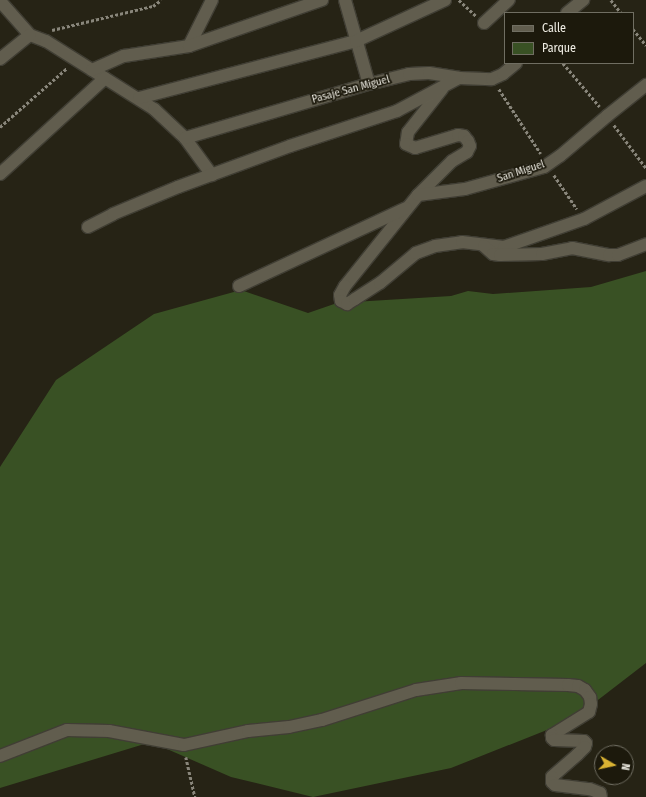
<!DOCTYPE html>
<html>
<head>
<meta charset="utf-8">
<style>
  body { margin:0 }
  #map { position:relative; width:646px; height:797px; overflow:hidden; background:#262315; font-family:"Fira Sans Condensed",sans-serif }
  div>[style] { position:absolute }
  .green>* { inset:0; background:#395124 }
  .path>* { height:2.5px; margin-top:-1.25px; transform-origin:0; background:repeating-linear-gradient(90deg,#89867b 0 3px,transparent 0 5px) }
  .roads { filter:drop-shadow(1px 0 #403e34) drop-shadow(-1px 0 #403e34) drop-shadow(0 1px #403e34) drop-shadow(0 -1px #403e34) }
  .street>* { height:12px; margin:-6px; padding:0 6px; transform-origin:6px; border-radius:6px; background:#615d4e }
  span { translate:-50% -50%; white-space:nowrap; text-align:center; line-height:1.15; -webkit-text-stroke:3.5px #1c190c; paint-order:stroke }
  .street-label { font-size:11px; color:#efede4 }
  .legend { position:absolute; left:504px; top:12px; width:130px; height:52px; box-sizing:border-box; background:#1c190c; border:1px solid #706e62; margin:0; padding:5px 7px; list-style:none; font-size:12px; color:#efede4 }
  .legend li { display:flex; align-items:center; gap:8px; height:20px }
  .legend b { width:20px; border:1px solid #706e62 }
  .north { position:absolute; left:594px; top:745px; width:40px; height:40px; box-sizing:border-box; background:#1c190c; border:1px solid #706e62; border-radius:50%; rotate:99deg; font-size:11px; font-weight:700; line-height:16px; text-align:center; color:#efede4 }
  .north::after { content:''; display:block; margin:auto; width:14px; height:18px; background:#dab333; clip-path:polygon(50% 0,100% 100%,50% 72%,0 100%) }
</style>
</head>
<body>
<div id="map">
  <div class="green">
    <div style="clip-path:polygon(646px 271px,646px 663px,572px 720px,451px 768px,313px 797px,231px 777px,151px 742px,0 788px,0 467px,56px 380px,154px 314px,241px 290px,308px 313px,337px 303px,451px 296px,468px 291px,493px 294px,591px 287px)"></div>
  </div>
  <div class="path">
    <div style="left:459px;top:0;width:23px;rotate:43deg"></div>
    <div style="left:611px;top:0;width:16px;rotate:52deg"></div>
    <div style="left:633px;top:29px;width:21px;rotate:51deg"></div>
    <div style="left:52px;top:30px;width:104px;rotate:-13.4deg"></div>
    <div style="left:153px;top:6px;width:10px;rotate:-37deg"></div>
    <div style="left:563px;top:63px;width:57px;rotate:49.9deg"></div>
    <div style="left:499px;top:89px;width:77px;rotate:57.1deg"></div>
    <div style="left:614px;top:125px;width:54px;rotate:53.3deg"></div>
    <div style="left:0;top:127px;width:89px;rotate:-41.4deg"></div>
    <div style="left:554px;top:175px;width:41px;rotate:55.9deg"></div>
    <div style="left:186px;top:757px;width:41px;rotate:77.3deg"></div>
  </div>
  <div class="roads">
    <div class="street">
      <div style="left:345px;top:0;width:87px;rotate:74.1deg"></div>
      <div style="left:0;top:1px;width:45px;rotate:48.6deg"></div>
      <div style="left:30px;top:35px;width:17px;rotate:21deg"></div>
      <div style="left:46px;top:41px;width:128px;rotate:32.2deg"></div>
      <div style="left:154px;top:109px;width:42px;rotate:43.1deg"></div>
      <div style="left:185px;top:138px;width:46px;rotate:53.9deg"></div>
      <div style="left:567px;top:13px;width:21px;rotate:-39deg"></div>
      <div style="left:484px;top:23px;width:34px;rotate:-43deg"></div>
      <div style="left:189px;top:46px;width:51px;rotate:-63.4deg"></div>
      <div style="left:0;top:59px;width:38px;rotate:-39deg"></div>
      <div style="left:92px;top:70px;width:35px;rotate:-24deg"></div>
      <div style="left:124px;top:56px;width:66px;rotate:-8.7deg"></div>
      <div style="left:189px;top:46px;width:141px;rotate:-19.1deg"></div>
      <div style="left:442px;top:89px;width:55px;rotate:128.3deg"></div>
      <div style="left:408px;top:132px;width:12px;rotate:99deg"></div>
      <div style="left:406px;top:144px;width:10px;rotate:24deg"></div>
      <div style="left:415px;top:148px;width:45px;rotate:-16.8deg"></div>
      <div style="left:458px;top:135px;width:6px;rotate:9deg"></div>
      <div style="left:464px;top:136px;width:6px;rotate:51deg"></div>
      <div style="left:468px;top:141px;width:5px;rotate:68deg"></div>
      <div style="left:470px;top:146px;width:7px;rotate:117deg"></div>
      <div style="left:467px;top:152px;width:17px;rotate:149deg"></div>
      <div style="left:452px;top:161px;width:48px;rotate:135deg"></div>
      <div style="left:418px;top:195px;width:117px;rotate:128.7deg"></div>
      <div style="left:345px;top:286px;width:10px;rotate:119deg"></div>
      <div style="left:340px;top:295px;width:6px;rotate:81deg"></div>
      <div style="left:341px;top:301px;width:7px;rotate:27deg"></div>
      <div style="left:347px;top:304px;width:9px;rotate:-32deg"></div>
      <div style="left:355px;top:299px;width:30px;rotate:-33deg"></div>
      <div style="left:380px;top:283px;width:47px;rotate:-39.8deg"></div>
      <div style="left:416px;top:253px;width:20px;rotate:-20deg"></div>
      <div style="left:435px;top:246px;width:27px;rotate:-8deg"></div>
      <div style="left:462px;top:242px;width:42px;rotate:6.8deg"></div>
      <div style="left:504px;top:247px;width:85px;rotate:-19.3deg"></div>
      <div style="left:584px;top:219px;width:70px;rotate:-28deg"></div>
      <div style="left:139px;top:98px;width:224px;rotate:-14.7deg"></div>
      <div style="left:356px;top:41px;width:98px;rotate:-24.7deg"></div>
      <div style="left:185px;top:138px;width:192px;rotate:-16.4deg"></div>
      <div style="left:369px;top:84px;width:41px;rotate:-14deg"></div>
      <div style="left:409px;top:74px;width:20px;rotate:-3deg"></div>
      <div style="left:429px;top:73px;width:30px;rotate:9deg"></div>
      <div style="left:459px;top:78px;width:33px;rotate:2deg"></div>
      <div style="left:492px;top:79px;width:12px;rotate:-24deg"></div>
      <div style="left:503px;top:74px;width:17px;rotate:-40deg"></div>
      <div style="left:0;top:174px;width:142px;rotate:-42.4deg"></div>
      <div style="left:418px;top:195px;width:47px;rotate:-7.3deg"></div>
      <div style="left:465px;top:189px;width:82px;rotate:-15.6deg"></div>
      <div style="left:544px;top:167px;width:19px;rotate:-35deg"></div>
      <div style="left:560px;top:156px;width:62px;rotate:-40.4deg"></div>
      <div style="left:607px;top:116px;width:50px;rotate:-38.5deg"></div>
      <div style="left:88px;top:227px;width:28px;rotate:-27deg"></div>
      <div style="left:113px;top:214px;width:70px;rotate:-22.6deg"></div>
      <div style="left:178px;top:187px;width:119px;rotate:-20.1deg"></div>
      <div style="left:290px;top:146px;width:113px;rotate:-18.1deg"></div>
      <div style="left:397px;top:111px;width:70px;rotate:-28deg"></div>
      <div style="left:484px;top:246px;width:12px;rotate:42deg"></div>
      <div style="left:493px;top:254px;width:7px;rotate:8deg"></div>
      <div style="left:500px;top:255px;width:42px;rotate:-1.4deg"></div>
      <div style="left:542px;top:254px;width:31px;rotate:-11deg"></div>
      <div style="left:572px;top:248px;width:38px;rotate:11deg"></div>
      <div style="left:609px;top:255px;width:9px"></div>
      <div style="left:618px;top:255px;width:30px;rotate:-21deg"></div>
      <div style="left:239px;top:286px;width:184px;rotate:-25deg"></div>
      <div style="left:0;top:756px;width:72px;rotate:-21.2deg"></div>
      <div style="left:67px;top:730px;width:42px;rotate:1.4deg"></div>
      <div style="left:109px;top:731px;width:76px;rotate:10.6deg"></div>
      <div style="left:184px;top:745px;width:66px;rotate:-12.3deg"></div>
      <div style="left:248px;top:731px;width:41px;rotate:-5.6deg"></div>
      <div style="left:289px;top:727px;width:34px;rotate:-12deg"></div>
      <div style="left:322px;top:720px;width:99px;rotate:-17.7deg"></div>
      <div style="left:416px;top:690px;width:46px;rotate:-8.8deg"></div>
      <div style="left:461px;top:683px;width:107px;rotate:1.1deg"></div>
      <div style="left:568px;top:685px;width:10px;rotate:6deg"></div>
      <div style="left:578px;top:686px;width:8px;rotate:30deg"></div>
      <div style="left:585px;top:690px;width:9px;rotate:54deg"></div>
      <div style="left:590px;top:697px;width:7px;rotate:82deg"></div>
      <div style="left:591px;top:704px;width:8px;rotate:104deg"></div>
      <div style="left:589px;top:712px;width:44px;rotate:148.1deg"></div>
      <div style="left:552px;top:735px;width:3px;rotate:90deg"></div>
      <div style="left:552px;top:738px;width:3px;rotate:45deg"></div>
      <div style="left:554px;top:740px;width:30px;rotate:2deg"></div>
      <div style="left:584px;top:741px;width:3px;rotate:45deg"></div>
      <div style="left:586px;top:743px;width:4px;rotate:104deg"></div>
      <div style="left:585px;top:747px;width:11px;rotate:135deg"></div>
      <div style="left:577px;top:755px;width:33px;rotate:139deg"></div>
      <div style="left:552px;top:777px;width:5px;rotate:90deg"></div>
      <div style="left:552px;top:782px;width:4px;rotate:45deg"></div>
      <div style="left:555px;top:785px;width:35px;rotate:7deg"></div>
      <div style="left:590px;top:789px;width:11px;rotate:22deg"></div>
      <div style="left:600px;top:793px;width:4px;rotate:76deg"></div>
    </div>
  </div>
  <div class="street-label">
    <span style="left:351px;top:90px;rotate:-15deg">Pasaje San Miguel</span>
    <span style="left:521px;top:172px;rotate:-18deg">San Miguel</span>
  </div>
  <ul class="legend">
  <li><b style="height:5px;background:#615d4e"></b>Calle</li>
  <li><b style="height:11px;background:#395124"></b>Parque</li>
  </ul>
  <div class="north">N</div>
</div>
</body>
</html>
